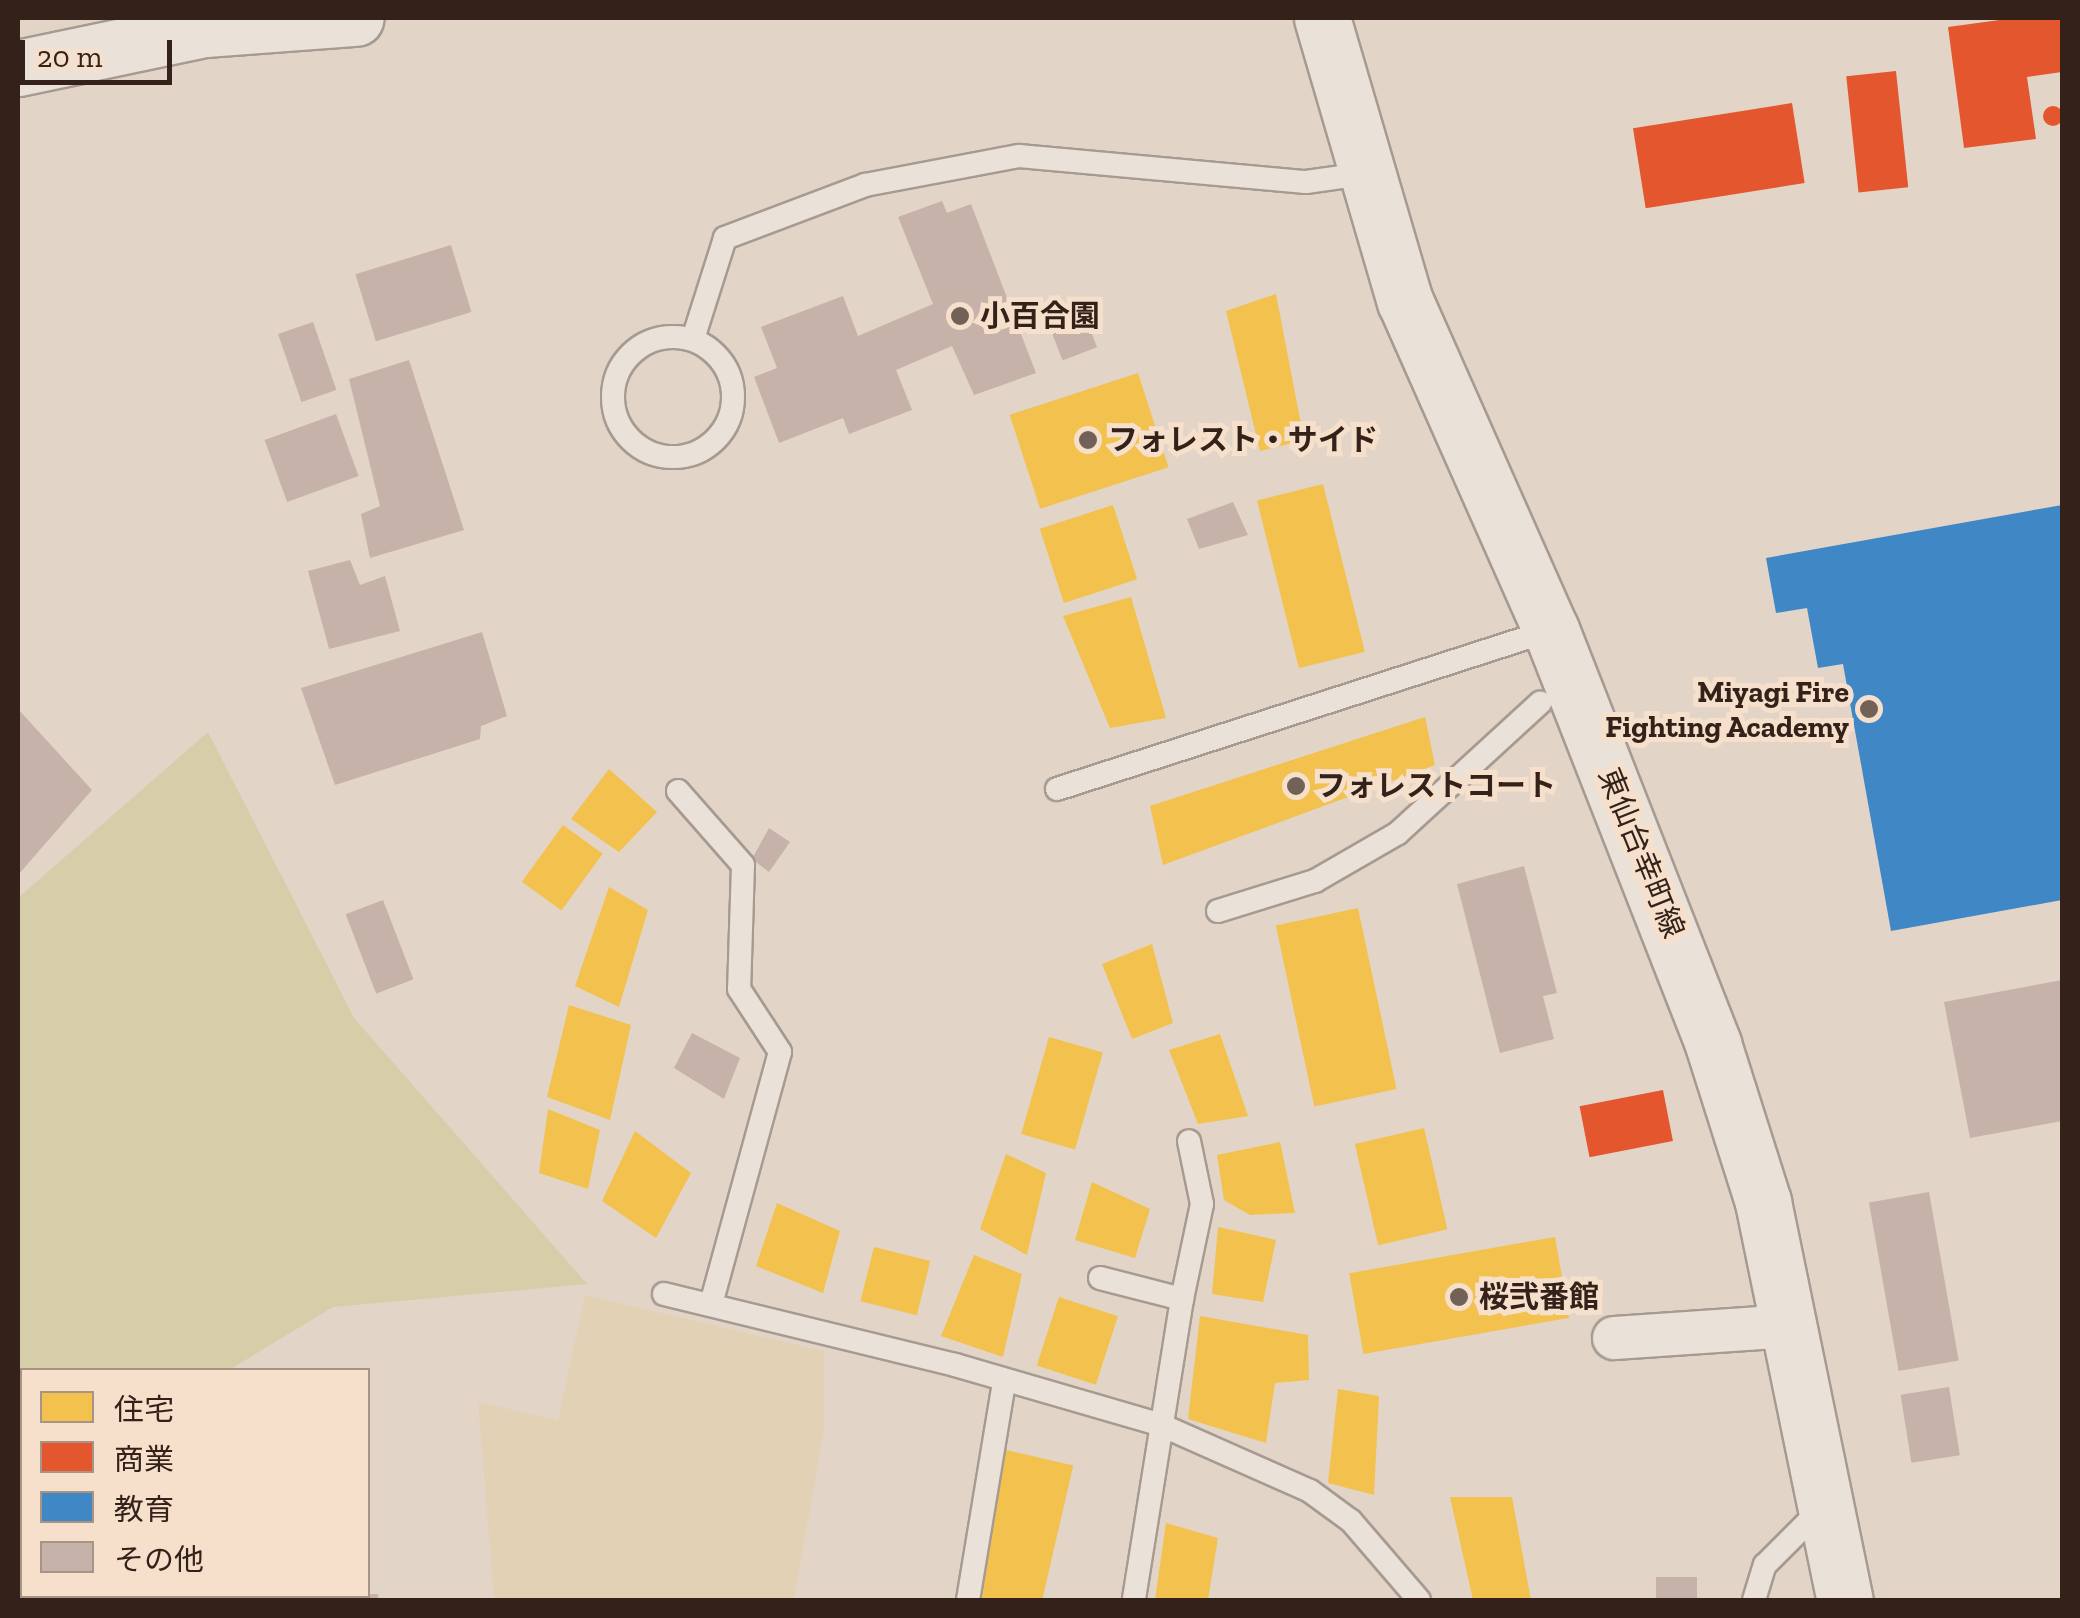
<!DOCTYPE html>
<html>
<head>
<meta charset="utf-8">
<style>
  body { margin:0 }
  #map { position:relative; width:2080px; height:1618px; overflow:hidden; background:#e2d5c7; font-family:"Zilla Slab","Noto Sans JP",serif }
  div>[style] { position:absolute }
  .farmland>* { inset:0; background:#e3d1b6 }
  .green>* { inset:0; background:#d6cda9 }
  .homes>* { inset:0; background:#f2c14e; transform-origin:0 0 }
  .shops>* { inset:0; background:#e4572e; transform-origin:0 0 }
  .round { border-radius:50% }
  .schools>* { inset:0; background:#3f88c5 }
  .building>* { inset:0; background:#c6b2a8; transform-origin:0 0 }
  .roads { filter:drop-shadow(2px 0 #a69a91) drop-shadow(-2px 0 #a69a91) drop-shadow(0 2px #a69a91) drop-shadow(0 -2px #a69a91) }
  .service>* { height:22px; margin:-11px; padding:0 11px; transform-origin:11px; border-radius:11px; background:#eae2d9 }
  .service>.ring { margin:-11px; padding:0; box-sizing:content-box; background:none; border:22px solid #eae2d9; border-radius:50% }
  .minor>* { height:42px; margin:-21px; padding:0 21px; transform-origin:21px; border-radius:21px; background:#eae2d9 }
  .tertiary>* { height:55px; margin:-27.5px; padding:0 27.5px; transform-origin:27.5px; border-radius:27.5px; background:#eae2d9 }
  .dots>* { width:28px; height:28px; translate:-50% -50%; box-sizing:border-box; border:5px solid #f6e0cb; border-radius:50% }
  span { translate:-50% -50%; white-space:nowrap; text-align:center; line-height:1.15; -webkit-text-stroke:10px #f6e0cb; paint-order:stroke }
  .poi-label { font-size:30px; color:#34221a; font-weight:700 }
  .left { translate:0 -50%; text-align:left }
  .right { translate:-100% -50%; text-align:right }
  .street-label { font-size:30px; color:#34221a }
  .frame { position:absolute; inset:0; border:20px solid #34221a; pointer-events:none }
  .legend { position:absolute; left:20px; top:1368px; width:350px; height:230px; box-sizing:border-box; background:#f6e0cb; border:2px solid #a89484; margin:0; padding:12px 18px; list-style:none; font-size:30px; color:#34221a }
  .legend li { display:flex; align-items:center; gap:20px; height:50px }
  .legend b { width:50px; border:2px solid #a89484 }
  .scale { position:absolute; left:20px; top:40px; width:152px; height:45px; box-sizing:border-box; border:5px solid #34221a; border-top:0; padding-left:12px; font-size:30px; line-height:35px; white-space:nowrap; color:#34221a; -webkit-text-stroke:8px #f6e0cb; paint-order:stroke }
</style>
</head>
<body>
<div id="map">
  <div class="farmland">
    <div style="clip-path:polygon(585px 1295px,824px 1351px,824px 1430px,794px 1600px,494px 1600px,478px 1402px,558px 1420px)"></div>
  </div>
  <div class="green">
    <div style="clip-path:polygon(208px 732px,354px 1018px,587px 1284px,333px 1307px,229px 1370px,22px 1370px,22px 1596px,34px 1596px,18px 1600px,18px 898px)"></div>
  </div>
  <div class="homes">
    <div style="clip-path:polygon(1276px 294px,1304px 440px,1260px 451px,1226px 311px)"></div>
    <div style="left:1138px;top:373px;width:99px;height:135px;rotate:72deg"></div>
    <div style="left:1323px;top:484px;width:173px;height:68px;rotate:76deg"></div>
    <div style="left:1113px;top:505px;width:78px;height:77px;rotate:72deg"></div>
    <div style="clip-path:polygon(1131px 597px,1166px 718px,1110px 728px,1063px 616px)"></div>
    <div style="clip-path:polygon(1425px 717px,1435px 765px,1163px 865px,1150px 806px)"></div>
    <div style="clip-path:polygon(609px 769px,657px 812px,619px 852px,571px 819px)"></div>
    <div style="left:563px;top:825px;width:49px;height:70px;rotate:36deg"></div>
    <div style="clip-path:polygon(609px 887px,648px 910px,619px 1007px,575px 986px)"></div>
    <div style="left:1358px;top:908px;width:185px;height:84px;rotate:78deg"></div>
    <div style="clip-path:polygon(1152px 944px,1173px 1023px,1132px 1039px,1102px 964px)"></div>
    <div style="clip-path:polygon(569px 1005px,631px 1025px,610px 1120px,547px 1097px)"></div>
    <div style="clip-path:polygon(1220px 1034px,1248px 1116px,1198px 1124px,1169px 1050px)"></div>
    <div style="left:1049px;top:1037px;width:56px;height:101px;rotate:16deg"></div>
    <div style="clip-path:polygon(548px 1109px,600px 1130px,588px 1189px,539px 1173px)"></div>
    <div style="left:1424px;top:1128px;width:104px;height:71px;rotate:77deg"></div>
    <div style="clip-path:polygon(635px 1131px,691px 1173px,656px 1238px,602px 1201px)"></div>
    <div style="clip-path:polygon(1280px 1142px,1295px 1213px,1250px 1215px,1224px 1200px,1217px 1155px)"></div>
    <div style="clip-path:polygon(1006px 1154px,1046px 1173px,1027px 1255px,980px 1229px)"></div>
    <div style="clip-path:polygon(1092px 1182px,1150px 1209px,1135px 1258px,1075px 1240px)"></div>
    <div style="clip-path:polygon(777px 1203px,840px 1231px,823px 1293px,756px 1266px)"></div>
    <div style="clip-path:polygon(1218px 1227px,1276px 1240px,1263px 1302px,1212px 1294px)"></div>
    <div style="left:1555px;top:1237px;width:82px;height:209px;rotate:80deg"></div>
    <div style="left:874px;top:1247px;width:58px;height:56px;rotate:14deg"></div>
    <div style="clip-path:polygon(974px 1255px,1022px 1274px,1003px 1357px,941px 1336px)"></div>
    <div style="left:1059px;top:1297px;width:62px;height:72px;rotate:18deg"></div>
    <div style="clip-path:polygon(1200px 1316px,1308px 1335px,1309px 1380px,1275px 1383px,1266px 1443px,1188px 1419px)"></div>
    <div style="clip-path:polygon(1338px 1389px,1379px 1396px,1374px 1495px,1328px 1483px)"></div>
    <div style="left:1006px;top:1450px;width:69px;height:152px;rotate:13deg"></div>
    <div style="clip-path:polygon(1450px 1497px,1512px 1497px,1531px 1600px,1473px 1600px)"></div>
    <div style="clip-path:polygon(1166px 1523px,1218px 1538px,1208px 1600px,1155px 1600px)"></div>
    <div style="left:136px;top:1596px;width:58px;height:4px"></div>
  </div>
  <div class="shops">
    <div style="clip-path:polygon(2014px 18px,2062px 18px,2062px 72px,2027px 77px,2036px 139px,1964px 148px,1948px 27px)"></div>
    <div style="left:1896px;top:71px;width:117px;height:50px;rotate:84deg"></div>
    <div style="left:1792px;top:103px;width:81px;height:161px;rotate:81deg"></div>
    <div class="round" style="left:2043px;top:106px;width:20px;height:20px"></div>
    <div style="left:1663px;top:1090px;width:52px;height:85px;rotate:79deg"></div>
  </div>
  <div class="schools">
    <div style="clip-path:polygon(2062px 505px,2062px 900px,1891px 931px,1843px 664px,1818px 668px,1807px 608px,1776px 613px,1766px 558px)"></div>
  </div>
  <div class="building">
    <div style="clip-path:polygon(942px 201px,947px 213px,971px 204px,1036px 373px,974px 395px,952px 346px,896px 370px,912px 410px,849px 434px,843px 418px,779px 443px,754px 377px,777px 368px,761px 327px,843px 296px,858px 336px,933px 304px,898px 217px)"></div>
    <div style="left:451px;top:245px;width:70px;height:100px;rotate:73deg"></div>
    <div style="left:1082px;top:308px;width:42px;height:37px;rotate:69deg"></div>
    <div style="left:313px;top:322px;width:72px;height:37px;rotate:71deg"></div>
    <div style="clip-path:polygon(409px 360px,464px 530px,370px 558px,361px 514px,380px 506px,349px 379px)"></div>
    <div style="left:336px;top:414px;width:66px;height:76px;rotate:70deg"></div>
    <div style="clip-path:polygon(1233px 502px,1248px 535px,1199px 549px,1187px 519px)"></div>
    <div style="clip-path:polygon(350px 560px,360px 585px,385px 576px,400px 631px,329px 649px,308px 571px)"></div>
    <div style="clip-path:polygon(482px 632px,507px 716px,481px 726px,480px 739px,335px 785px,301px 688px)"></div>
    <div style="clip-path:polygon(18px 709px,92px 790px,18px 875px)"></div>
    <div style="clip-path:polygon(769px 828px,790px 842px,769px 872px,752px 859px)"></div>
    <div style="clip-path:polygon(1524px 866px,1557px 993px,1543px 996px,1554px 1039px,1500px 1053px,1457px 884px)"></div>
    <div style="left:383px;top:900px;width:85px;height:40px;rotate:69deg"></div>
    <div style="clip-path:polygon(2062px 980px,2062px 1121px,1970px 1138px,1944px 1002px)"></div>
    <div style="clip-path:polygon(692px 1033px,740px 1058px,724px 1099px,674px 1068px)"></div>
    <div style="left:1929px;top:1192px;width:171px;height:61px;rotate:80deg"></div>
    <div style="left:1949px;top:1387px;width:69px;height:49px;rotate:81deg"></div>
    <div style="left:1656px;top:1577px;width:41px;height:23px"></div>
    <div style="clip-path:polygon(378px 1594px,379px 1600px,326px 1600px,325px 1596px)"></div>
  </div>
  <div class="roads">
    <div class="service">
      <div class="ring" style="left:613px;top:337px;width:98px;height:98px"></div>
      <div style="left:693px;top:339px;width:106px;rotate:-72.4deg"></div>
      <div style="left:725px;top:238px;width:150px;rotate:-20.7deg"></div>
      <div style="left:865px;top:185px;width:157px;rotate:-10.7deg"></div>
      <div style="left:1019px;top:156px;width:288px;rotate:5.2deg"></div>
      <div style="left:1306px;top:182px;width:58px;rotate:-8deg"></div>
      <div style="left:1057px;top:789px;width:519px;rotate:-17.84deg"></div>
      <div style="left:678px;top:791px;width:98px;rotate:48.7deg"></div>
      <div style="left:743px;top:865px;width:124px;rotate:91.8deg"></div>
      <div style="left:739px;top:989px;width:75px;rotate:56.9deg"></div>
      <div style="left:780px;top:1052px;width:262px;rotate:105.3deg"></div>
      <div style="left:1218px;top:911px;width:102px;rotate:-17.2deg"></div>
      <div style="left:1315px;top:881px;width:96px;rotate:-30deg"></div>
      <div style="left:1398px;top:833px;width:193px;rotate:-42.5deg"></div>
      <div style="left:1100px;top:1278px;width:85px;rotate:14.4deg"></div>
      <div style="left:1182px;top:1299px;width:305px;rotate:99.1deg"></div>
      <div style="left:664px;top:1294px;width:300px;rotate:13.7deg"></div>
      <div style="left:955px;top:1365px;width:215px;rotate:16.2deg"></div>
      <div style="left:1161px;top:1425px;width:163px;rotate:23.9deg"></div>
      <div style="left:1310px;top:1491px;width:51px;rotate:36.2deg"></div>
      <div style="left:1351px;top:1521px;width:104px;rotate:49.3deg"></div>
      <div style="left:1182px;top:1299px;width:97px;rotate:-78.1deg"></div>
      <div style="left:1202px;top:1204px;width:64px;rotate:-101.7deg"></div>
      <div style="left:968px;top:1600px;width:220px;rotate:-80.6deg"></div>
      <div style="left:1754px;top:1600px;width:37px;rotate:-73deg"></div>
      <div style="left:1765px;top:1565px;width:79px;rotate:-45deg"></div>
    </div>
    <div class="minor">
      <div style="left:1614px;top:1338px;width:177px;rotate:-3.9deg"></div>
    </div>
    <div class="tertiary">
      <div style="left:1322px;top:18px;width:295px;rotate:73.7deg"></div>
      <div style="left:1405px;top:301px;width:360px;rotate:66.1deg"></div>
      <div style="left:1551px;top:630px;width:445px;rotate:68.6deg"></div>
      <div style="left:1713px;top:1044px;width:166px;rotate:72.4deg"></div>
      <div style="left:1763px;top:1202px;width:406px;rotate:78.4deg"></div>
      <div style="left:18px;top:68px;width:191px;rotate:-11.8deg"></div>
      <div style="left:205px;top:29px;width:151px;rotate:-4.2deg"></div>
    </div>
  </div>
  <div class="dots">
    <div style="left:960px;top:316px;background:#716157"></div>
    <div style="left:1088px;top:440px;background:#716157"></div>
    <div style="left:1869px;top:709px;background:#716157"></div>
    <div style="left:1296px;top:786px;background:#716157"></div>
    <div style="left:1459px;top:1297px;background:#716157"></div>
  </div>
  <div class="poi-label">
    <span class="left" style="left:980px;top:316px">小百合園</span>
    <span class="left" style="left:1108px;top:440px">フォレスト・サイド</span>
    <span class="right" style="left:1849px;top:709px">Miyagi Fire<br>Fighting Academy</span>
    <span class="left" style="left:1316px;top:786px">フォレストコート</span>
    <span class="left" style="left:1479px;top:1297px">桜弐番館</span>
  </div>
  <div class="street-label">
    <span style="left:1641px;top:853px;rotate:68deg">東仙台幸町線</span>
  </div>
  <div class="frame"></div>
  <ul class="legend">
  <li><b style="height:28px;background:#f2c14e"></b>住宅</li>
  <li><b style="height:28px;background:#e4572e"></b>商業</li>
  <li><b style="height:28px;background:#3f88c5"></b>教育</li>
  <li><b style="height:28px;background:#c6b2a8"></b>その他</li>
  </ul>
  <div class="scale">20 m</div>
</div>
</body>
</html>
